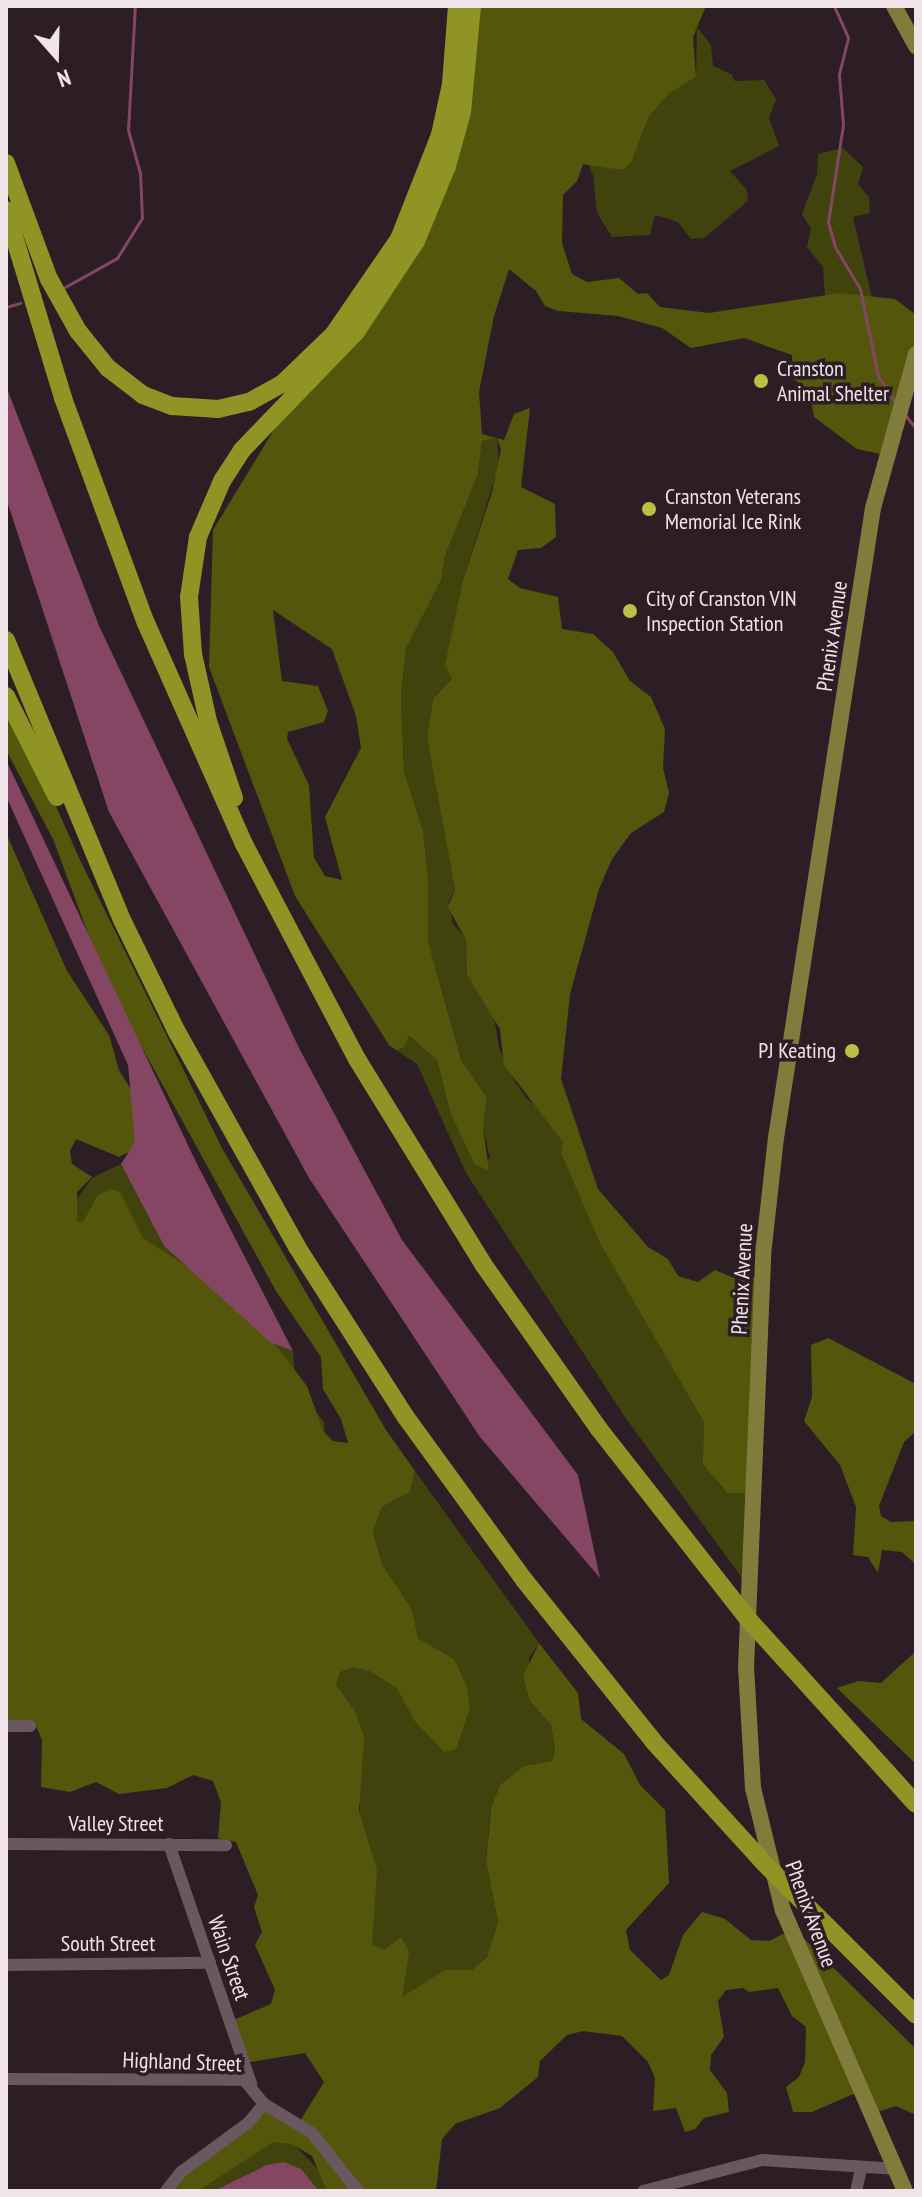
<!DOCTYPE html>
<html>
<head>
<meta charset="utf-8">
<style>
  body { margin:0 }
  #map { position:relative; width:922px; height:2197px; overflow:hidden; background:#2d1d24; font-family:"PT Sans Narrow",sans-serif }
  div>[style] { position:absolute }
  .green>* { inset:0; background:#41430d }
  .forest>* { inset:0; background:#54570b }
  .water>* { inset:0; background:#844663 }
  .stream>* { height:3px; margin:-1.5px; padding:0 1.5px; transform-origin:1.5px; border-radius:1.5px; background:#844663 }
  .minor>* { height:12px; margin:-6px; padding:0 6px; transform-origin:6px; border-radius:6px; background:#6b575f }
  .major>* { height:16px; margin:-8px; padding:0 8px; transform-origin:8px; border-radius:8px; background:#817c3c }
  .highway>* { height:18px; margin:-9px; padding:0 9px; transform-origin:9px; border-radius:9px; background:#8f9424 }
  .dots>* { width:22px; height:22px; translate:-50% -50%; box-sizing:border-box; border:4px solid #2d1d24; border-radius:50% }
  span { translate:-50% -50%; white-space:nowrap; text-align:center; line-height:1.15; -webkit-text-stroke:7px #2d1d24; paint-order:stroke }
  .poi-label { font-size:22px; color:#f0e4e9 }
  .left { translate:0 -50%; text-align:left }
  .right { translate:-100% -50%; text-align:right }
  .street-label { font-size:22px; color:#f0e4e9 }
  .frame { position:absolute; inset:0; border:8px solid #f0e4e9; pointer-events:none }
  .north { position:absolute; left:16px; top:16px; width:80px; height:80px; -webkit-text-stroke:6px #2d1d24; paint-order:stroke; rotate:160deg; font-size:22px; font-weight:700; line-height:32px; text-align:center; color:#f0e4e9 }
  .north::after { content:''; display:block; margin:auto; width:28px; height:36px; background:#f0e4e9; clip-path:polygon(50% 0,100% 100%,50% 72%,0 100%) }
</style>
</head>
<body>
<div id="map">
  <div class="green">
    <div style="clip-path:polygon(697px 27px,711px 45px,713px 66px,731px 74px,735px 81px,764px 80px,776px 99px,769px 118px,779px 146px,730px 171px,747px 190px,748px 201px,704px 238px,691px 239px,678px 222px,655px 215px,650px 235px,612px 237px,597px 213px,593px 175px,587px 162px,621px 170px,631px 163px,649px 116px,670px 93px,696px 77px)"></div>
    <div style="clip-path:polygon(843px 148px,863px 167px,858px 184px,869px 197px,870px 213px,853px 217px,872px 298px,864px 300px,840px 293px,825px 297px,823px 267px,807px 247px,811px 229px,802px 214px,817px 174px,818px 154px)"></div>
    <div style="clip-path:polygon(497px 438px,499px 465px,463px 580px,452px 639px,452px 679px,433px 699px,427px 738px,455px 890px,449px 901px,453px 924px,466px 939px,467px 975px,494px 1017px,499px 1048px,514px 1080px,527px 1099px,545px 1112px,563px 1142px,561px 1153px,581px 1198px,704px 1422px,704px 1447px,717px 1482px,727px 1493px,752px 1493px,747px 1585px,625px 1417px,466px 1173px,417px 1064px,396px 1050px,408px 1036px,437px 1060px,450px 1112px,474px 1164px,490px 1158px,483px 1128px,487px 1099px,461px 1060px,428px 941px,428px 877px,423px 831px,404px 771px,401px 696px,406px 649px,441px 580px,445px 556px,478px 474px,482px 441px)"></div>
    <div style="clip-path:polygon(121px 1164px,164px 1246px,270px 1342px,293px 1351px,296px 1385px,324px 1422px,332px 1536px,457px 1744px,470px 1708px,454px 1659px,418px 1638px,412px 1609px,382px 1564px,373px 1532px,382px 1507px,410px 1492px,415px 1471px,539px 1643px,529px 1658px,530px 1701px,551px 1725px,555px 1750px,552px 1761px,524px 1766px,500px 1785px,490px 1814px,486px 1861px,498px 1922px,487px 1957px,472px 1970px,456px 2020px,355px 2004px,360px 1805px,112px 1247px,76px 1220px,72px 1206px,92px 1178px)"></div>
    <div style="clip-path:polygon(286px 2136px,339px 2191px,189px 2191px,238px 2147px)"></div>
  </div>
  <div class="forest">
    <div style="clip-path:polygon(evenodd,473px 6px,706px 6px,693px 37px,696px 77px,670px 93px,649px 116px,631px 163px,622px 170px,583px 164px,577px 181px,563px 195px,562px 243px,572px 274px,587px 282px,619px 278px,638px 294px,647px 293px,660px 307px,709px 313px,840px 293px,895px 299px,916px 315px,916px 354px,885px 455px,857px 449px,814px 417px,810px 393px,793px 378px,792px 355px,744px 338px,691px 348px,662px 328px,618px 316px,558px 311px,545px 306px,536px 291px,509px 269px,494px 316px,479px 392px,482px 434px,504px 440px,514px 414px,530px 408px,521px 487px,555px 504px,556px 537px,541px 548px,518px 550px,508px 579px,520px 588px,558px 597px,562px 629px,593px 634px,613px 652px,630px 681px,651px 697px,665px 729px,663px 768px,669px 793px,664px 812px,631px 833px,612px 859px,599px 889px,570px 994px,561px 1079px,598px 1189px,648px 1247px,668px 1259px,678px 1276px,698px 1282px,715px 1270px,734px 1278px,762px 1278px,752px 1493px,727px 1493px,703px 1464px,704px 1422px,600px 1243px,561px 1153px,563px 1142px,504px 1065px,500px 1029px,467px 975px,466px 940px,448px 907px,455px 890px,427px 738px,433px 699px,452px 679px,445px 665px,463px 580px,492px 492px,501px 449px,497px 438px,482px 441px,478px 474px,445px 556px,441px 580px,406px 649px,401px 696px,404px 771px,423px 831px,428px 877px,428px 941px,461px 1060px,487px 1098px,483px 1128px,489px 1171px,474px 1164px,450px 1112px,437px 1060px,409px 1036px,404px 1047px,396px 1050px,389px 1045px,295px 896px,209px 667px,213px 530px,275px 428px,380px 296px,473px 6px,273px 610px,332px 649px,356px 716px,361px 748px,325px 817px,342px 880px,325px 876px,314px 858px,309px 785px,287px 739px,288px 732px,324px 722px,328px 711px,318px 686px,282px 681px,273px 610px)"></div>
    <div style="clip-path:polygon(6px 694px,80px 860px,222px 1148px,386px 1430px,415px 1471px,410px 1492px,382px 1507px,373px 1532px,382px 1564px,412px 1609px,418px 1638px,454px 1659px,467px 1687px,470px 1708px,456px 1749px,444px 1752px,414px 1720px,397px 1688px,370px 1671px,353px 1667px,340px 1672px,336px 1685px,355px 1711px,364px 1737px,359px 1811px,377px 1871px,372px 1945px,384px 1950px,401px 1937px,409px 1952px,402px 1997px,445px 1970px,472px 1970px,487px 1957px,498px 1922px,486px 1861px,491px 1809px,500px 1785px,524px 1766px,552px 1761px,555px 1750px,551px 1725px,530px 1701px,523px 1676px,539px 1643px,578px 1693px,581px 1719px,624px 1754px,640px 1785px,665px 1810px,669px 1883px,626px 1930px,630px 1950px,661px 1980px,669px 1975px,683px 1935px,702px 1912px,725px 1919px,751px 1940px,769px 1941px,789px 1931px,790px 1925px,916px 2049px,916px 2115px,896px 2106px,871px 2114px,858px 2092px,812px 2112px,793px 2112px,786px 2087px,799px 2077px,805px 2062px,806px 2027px,792px 2016px,778px 1988px,749px 1992px,743px 1988px,726px 1990px,718px 2001px,724px 2037px,711px 2055px,710px 2070px,727px 2093px,729px 2112px,704px 2118px,695px 2129px,685px 2132px,676px 2108px,653px 2111px,655px 2078px,648px 2062px,622px 2036px,583px 2031px,567px 2035px,540px 2061px,538px 2077px,500px 2108px,455px 2124px,442px 2139px,436px 2191px,327px 2191px,312px 2156px,292px 2144px,273px 2142px,198px 2191px,167px 2191px,263px 2106px,300px 2121px,324px 2082px,305px 2053px,245px 2063px,231px 2021px,271px 2004px,275px 1990px,255px 1945px,262px 1932px,254px 1907px,258px 1895px,236px 1842px,218px 1838px,221px 1802px,213px 1781px,193px 1775px,167px 1788px,119px 1794px,96px 1782px,70px 1792px,41px 1787px,42px 1740px,36px 1726px,6px 1722px,6px 833px,67px 971px,109px 1035px,119px 1070px,150px 1121px,131px 1151px,119px 1157px,76px 1139px,70px 1151px,72px 1164px,92px 1177px,77px 1192px,77px 1221px,83px 1222px,98px 1195px,110px 1189px,120px 1192px,143px 1238px,192px 1270px,271px 1339px,307px 1386px,323px 1431px,333px 1441px,348px 1443px,341px 1419px,323px 1389px,321px 1357px,276px 1291px,106px 982px,53px 839px,6px 750px)"></div>
    <div style="clip-path:polygon(828px 1338px,916px 1384px,916px 1431px,904px 1442px,879px 1506px,881px 1516px,891px 1522px,916px 1521px,916px 1565px,902px 1552px,882px 1550px,878px 1573px,868px 1557px,853px 1555px,856px 1507px,840px 1465px,804px 1421px,812px 1397px,811px 1345px)"></div>
    <div style="clip-path:polygon(916px 1651px,916px 1764px,837px 1688px,858px 1681px,881px 1683px)"></div>
  </div>
  <div class="water">
    <div style="clip-path:polygon(6px 386px,100px 628px,299px 1048px,402px 1240px,578px 1475px,600px 1578px,480px 1437px,309px 1178px,109px 812px,6px 498px)"></div>
    <div style="clip-path:polygon(6px 760px,195px 1160px,293px 1351px,270px 1342px,164px 1246px,121px 1164px,135px 1142px,128px 1065px,6px 796px)"></div>
    <div style="clip-path:polygon(284px 2162px,301px 2169px,319px 2191px,214px 2191px,267px 2165px)"></div>
  </div>
  <div class="stream">
    <div style="left:834px;top:6px;width:35px;rotate:66deg"></div>
    <div style="left:848px;top:38px;width:38px;rotate:104deg"></div>
    <div style="left:839px;top:75px;width:50px;rotate:85.4deg"></div>
    <div style="left:843px;top:125px;width:98px;rotate:98.8deg"></div>
    <div style="left:828px;top:222px;width:26px;rotate:74deg"></div>
    <div style="left:835px;top:247px;width:49px;rotate:59.2deg"></div>
    <div style="left:860px;top:289px;width:89px;rotate:78.3deg"></div>
    <div style="left:878px;top:376px;width:33px;rotate:57deg"></div>
    <div style="left:65px;top:287px;width:60px;rotate:-29.1deg"></div>
    <div style="left:117px;top:258px;width:47px;rotate:-58deg"></div>
    <div style="left:142px;top:218px;width:45px;rotate:-92.5deg"></div>
    <div style="left:140px;top:173px;width:45px;rotate:-105.6deg"></div>
    <div style="left:128px;top:130px;width:124px;rotate:-86.8deg"></div>
    <div style="left:6px;top:307px;width:15px;rotate:-16deg"></div>
    <div style="left:906px;top:416px;width:16px;rotate:52deg"></div>
  </div>
  <div class="minor">
    <div style="left:6px;top:1726px;width:24px"></div>
    <div style="left:6px;top:1844px;width:220px;rotate:0.3deg"></div>
    <div style="left:169px;top:1844px;width:254px;rotate:71.1deg"></div>
    <div style="left:6px;top:1965px;width:204px;rotate:-0.6deg"></div>
    <div style="left:6px;top:2079px;width:238px;rotate:0.2deg"></div>
    <div style="left:244px;top:2080px;width:31px;rotate:50deg"></div>
    <div style="left:264px;top:2104px;width:56px;rotate:31.1deg"></div>
    <div style="left:312px;top:2133px;width:74px;rotate:51.6deg"></div>
    <div style="left:166px;top:2191px;width:24px;rotate:-52deg"></div>
    <div style="left:181px;top:2172px;width:83px;rotate:-36.2deg"></div>
    <div style="left:248px;top:2123px;width:25px;rotate:-50deg"></div>
    <div style="left:643px;top:2191px;width:123px;rotate:-14.6deg"></div>
    <div style="left:762px;top:2160px;width:135px;rotate:3.8deg"></div>
    <div style="left:856px;top:2191px;width:22px;rotate:-77deg"></div>
  </div>
  <div class="major">
    <div style="left:894px;top:6px;width:46px;rotate:61.2deg"></div>
    <div style="left:905px;top:2191px;width:305px;rotate:-113.5deg"></div>
    <div style="left:783px;top:1911px;width:127px;rotate:-103.7deg"></div>
    <div style="left:753px;top:1788px;width:121px;rotate:-93.3deg"></div>
    <div style="left:746px;top:1667px;width:421px;rotate:-87.6deg"></div>
    <div style="left:764px;top:1246px;width:109px;rotate:-83.7deg"></div>
    <div style="left:776px;top:1138px;width:637px;rotate:-81.25deg"></div>
    <div style="left:873px;top:508px;width:160px;rotate:-74.4deg"></div>
  </div>
  <div class="highway">
    <div style="left:6px;top:163px;width:124px;rotate:69.7deg"></div>
    <div style="left:49px;top:279px;width:60px;rotate:60.9deg"></div>
    <div style="left:78px;top:331px;width:48px;rotate:51deg"></div>
    <div style="left:108px;top:368px;width:44px;rotate:37.6deg"></div>
    <div style="left:143px;top:395px;width:31px;rotate:21deg"></div>
    <div style="left:172px;top:406px;width:46px;rotate:3.7deg"></div>
    <div style="left:218px;top:409px;width:32px;rotate:-13deg"></div>
    <div style="left:249px;top:402px;width:38px;rotate:-29deg"></div>
    <div style="left:282px;top:384px;width:71px;rotate:-43.9deg"></div>
    <div style="left:333px;top:335px;width:116px;rotate:-55.5deg"></div>
    <div style="left:399px;top:239px;width:112px;rotate:-68.5deg"></div>
    <div style="left:440px;top:135px;width:52px;rotate:-77.8deg"></div>
    <div style="left:451px;top:84px;width:78px;rotate:-85.6deg"></div>
    <div style="left:6px;top:210px;width:196px;rotate:73.1deg"></div>
    <div style="left:63px;top:398px;width:240px;rotate:69.8deg"></div>
    <div style="left:146px;top:623px;width:242px;rotate:66.1deg"></div>
    <div style="left:244px;top:844px;width:243px;rotate:62.3deg"></div>
    <div style="left:357px;top:1059px;width:241px;rotate:58.4deg"></div>
    <div style="left:483px;top:1264px;width:202px;rotate:54.9deg"></div>
    <div style="left:599px;top:1429px;width:243px;rotate:51.9deg"></div>
    <div style="left:749px;top:1620px;width:248px;rotate:47.8deg"></div>
    <div style="left:6px;top:640px;width:305px;rotate:67.5deg"></div>
    <div style="left:123px;top:922px;width:123px;rotate:63.9deg"></div>
    <div style="left:177px;top:1032px;width:246px;rotate:60.8deg"></div>
    <div style="left:297px;top:1247px;width:201px;rotate:57.4deg"></div>
    <div style="left:405px;top:1416px;width:204px;rotate:54deg"></div>
    <div style="left:525px;top:1581px;width:205px;rotate:51.3deg"></div>
    <div style="left:653px;top:1741px;width:164px;rotate:47.7deg"></div>
    <div style="left:763px;top:1862px;width:216px;rotate:45deg"></div>
    <div style="left:6px;top:696px;width:113px;rotate:63.2deg"></div>
    <div style="left:234px;top:798px;width:81px;rotate:-108.7deg"></div>
    <div style="left:208px;top:721px;width:69px;rotate:-102.6deg"></div>
    <div style="left:193px;top:654px;width:57px;rotate:-94deg"></div>
    <div style="left:189px;top:597px;width:61px;rotate:-81.5deg"></div>
    <div style="left:198px;top:537px;width:61px;rotate:-66.8deg"></div>
    <div style="left:222px;top:481px;width:37px;rotate:-57deg"></div>
    <div style="left:242px;top:450px;width:164px;rotate:-46deg"></div>
    <div style="left:356px;top:332px;width:109px;rotate:-56.6deg"></div>
    <div style="left:416px;top:241px;width:81px;rotate:-67.5deg"></div>
    <div style="left:447px;top:166px;width:56px;rotate:-74.5deg"></div>
    <div style="left:462px;top:112px;width:106px;rotate:-84.6deg"></div>
  </div>
  <div class="dots">
    <div style="left:761px;top:381px;background:#bac046"></div>
    <div style="left:649px;top:509px;background:#bac046"></div>
    <div style="left:630px;top:611px;background:#bac046"></div>
    <div style="left:852px;top:1051px;background:#bac046"></div>
  </div>
  <div class="poi-label">
    <span class="left" style="left:777px;top:381px">Cranston<br>Animal Shelter</span>
    <span class="left" style="left:665px;top:509px">Cranston Veterans<br>Memorial Ice Rink</span>
    <span class="left" style="left:646px;top:611px">City of Cranston VIN<br>Inspection Station</span>
    <span class="right" style="left:836px;top:1051px">PJ Keating</span>
  </div>
  <div class="street-label">
    <span style="left:832px;top:636px;rotate:-82deg">Phenix Avenue</span>
    <span style="left:742px;top:1279px;rotate:-87deg">Phenix Avenue</span>
    <span style="left:116px;top:1824px">Valley Street</span>
    <span style="left:811px;top:1914px;rotate:70deg">Phenix Avenue</span>
    <span style="left:108px;top:1944px">South Street</span>
    <span style="left:229px;top:1958px;rotate:71deg">Wain Street</span>
    <span style="left:182px;top:2062px;rotate:2deg">Highland Street</span>
  </div>
  <div class="frame"></div>
  <div class="north">N</div>
</div>
</body>
</html>
